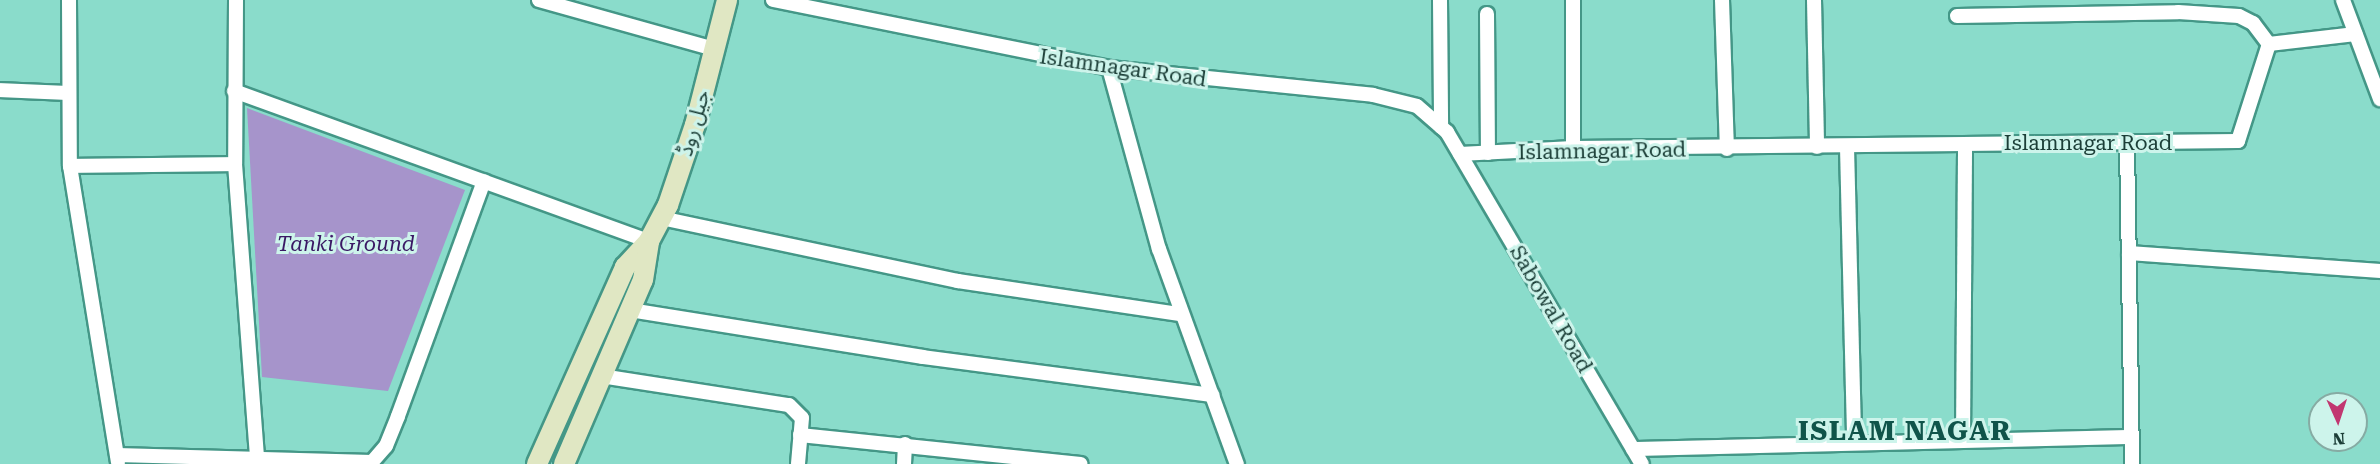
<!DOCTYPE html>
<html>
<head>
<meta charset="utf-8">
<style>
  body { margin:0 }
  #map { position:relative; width:2380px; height:464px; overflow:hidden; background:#8adccb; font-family:"Roboto Serif","Noto Sans Arabic",serif }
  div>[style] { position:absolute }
  .green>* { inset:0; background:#a694cb }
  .roads { filter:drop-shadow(2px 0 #449787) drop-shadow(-2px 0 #449787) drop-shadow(0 2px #449787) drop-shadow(0 -2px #449787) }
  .minor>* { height:14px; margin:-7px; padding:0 7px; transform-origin:7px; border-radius:7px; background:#fff }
  .secondary>* { height:20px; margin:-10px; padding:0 10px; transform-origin:10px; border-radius:10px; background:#e0e7c3 }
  span { translate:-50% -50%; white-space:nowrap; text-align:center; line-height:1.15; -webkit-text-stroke:6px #cdf4eb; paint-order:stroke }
  .street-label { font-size:21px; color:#1b3e37 }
  .park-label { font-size:21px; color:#3a1964; font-style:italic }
  .district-label { font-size:27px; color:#10544a; font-weight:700; letter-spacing:1.5px }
  .north { position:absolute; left:2308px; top:392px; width:60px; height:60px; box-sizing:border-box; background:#cdf4eb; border:2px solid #86aba3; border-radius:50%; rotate:177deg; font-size:16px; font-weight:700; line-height:24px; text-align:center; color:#1b3e37 }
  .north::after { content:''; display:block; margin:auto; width:21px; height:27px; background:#c13770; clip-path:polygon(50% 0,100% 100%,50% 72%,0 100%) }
</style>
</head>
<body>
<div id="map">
  <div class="green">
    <div style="clip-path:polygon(247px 108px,465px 190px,388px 391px,262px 377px)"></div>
  </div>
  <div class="roads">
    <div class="minor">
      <div style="left:69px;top:0;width:166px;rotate:89.7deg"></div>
      <div style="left:70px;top:166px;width:300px;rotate:80.8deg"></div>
      <div style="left:236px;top:0;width:164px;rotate:90.3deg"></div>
      <div style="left:235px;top:164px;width:295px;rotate:85.7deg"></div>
      <div style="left:539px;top:0;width:182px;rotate:15.6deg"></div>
      <div style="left:773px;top:0;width:343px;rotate:11.4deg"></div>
      <div style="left:1109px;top:68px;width:265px;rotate:5.8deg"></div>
      <div style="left:1373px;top:95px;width:45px;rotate:14deg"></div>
      <div style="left:1417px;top:106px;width:40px;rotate:41deg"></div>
      <div style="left:1447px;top:132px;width:385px;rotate:59.6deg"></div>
      <div style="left:1440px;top:0;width:127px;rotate:89.5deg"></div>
      <div style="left:1722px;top:0;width:149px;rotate:88.1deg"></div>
      <div style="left:1814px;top:0;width:147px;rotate:88.8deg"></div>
      <div style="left:2343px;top:0;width:106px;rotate:69.5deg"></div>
      <div style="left:1487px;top:14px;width:139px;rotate:89.6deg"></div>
      <div style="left:1957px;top:16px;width:221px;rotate:-1deg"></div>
      <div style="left:2178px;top:12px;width:61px;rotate:3.8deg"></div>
      <div style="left:2239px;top:16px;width:16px;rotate:27deg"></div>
      <div style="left:2253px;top:23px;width:26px;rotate:53deg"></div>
      <div style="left:1109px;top:68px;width:188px;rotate:74.6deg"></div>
      <div style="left:1159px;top:249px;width:229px;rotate:70.1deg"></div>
      <div style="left:0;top:90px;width:67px;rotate:2.6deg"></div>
      <div style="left:234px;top:91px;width:441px;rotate:19.9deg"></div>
      <div style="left:2127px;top:143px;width:321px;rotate:89.1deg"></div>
      <div style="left:1847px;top:147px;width:296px;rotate:88.6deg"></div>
      <div style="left:1573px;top:148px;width:148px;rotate:-90deg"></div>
      <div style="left:1460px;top:154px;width:113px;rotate:-3deg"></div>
      <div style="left:1573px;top:148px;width:665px;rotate:-0.6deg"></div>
      <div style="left:2238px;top:141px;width:102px;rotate:-72.3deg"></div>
      <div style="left:2269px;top:44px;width:87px;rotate:-6.6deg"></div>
      <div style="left:70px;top:166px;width:165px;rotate:-0.7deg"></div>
      <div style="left:661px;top:218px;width:304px;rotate:12deg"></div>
      <div style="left:958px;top:281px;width:224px;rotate:8.5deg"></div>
      <div style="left:2129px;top:253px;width:252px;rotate:4.1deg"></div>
      <div style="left:630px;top:310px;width:297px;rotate:9.1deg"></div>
      <div style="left:923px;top:357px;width:292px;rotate:7.5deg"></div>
      <div style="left:601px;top:376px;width:190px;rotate:8.8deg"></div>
      <div style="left:789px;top:405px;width:18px;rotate:45deg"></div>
      <div style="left:802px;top:418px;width:46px;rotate:95deg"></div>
      <div style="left:800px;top:435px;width:282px;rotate:5.9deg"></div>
      <div style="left:1963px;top:439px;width:295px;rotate:-89.6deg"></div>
      <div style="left:1633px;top:449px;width:498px;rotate:-1.4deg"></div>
      <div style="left:117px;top:455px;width:255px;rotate:1.6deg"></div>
      <div style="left:372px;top:462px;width:21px;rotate:-49deg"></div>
      <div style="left:386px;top:446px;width:32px;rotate:-68deg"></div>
      <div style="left:398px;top:416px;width:250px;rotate:-69.9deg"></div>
      <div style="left:904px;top:464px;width:20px;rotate:-87deg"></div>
    </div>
    <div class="secondary">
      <div style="left:537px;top:464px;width:216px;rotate:-65.9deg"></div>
      <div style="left:625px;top:267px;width:35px;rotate:-47deg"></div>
      <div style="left:649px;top:241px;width:41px;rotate:-62.2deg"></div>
      <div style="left:668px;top:205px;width:84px;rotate:-71.4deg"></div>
      <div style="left:695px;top:125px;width:129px;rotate:-75.6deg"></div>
      <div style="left:564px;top:464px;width:200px;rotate:-66.8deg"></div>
      <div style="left:643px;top:280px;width:39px;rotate:-81deg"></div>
    </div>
  </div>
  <div class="street-label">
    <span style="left:1123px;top:68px;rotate:8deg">Islamnagar Road</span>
    <span style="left:694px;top:123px;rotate:-74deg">جیل روڈ</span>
    <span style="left:2088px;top:143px">Islamnagar Road</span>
    <span style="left:1602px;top:151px;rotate:-1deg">Islamnagar Road</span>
    <span style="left:1551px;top:309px;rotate:60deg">Sabowal Road</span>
  </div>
  <div class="park-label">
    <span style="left:346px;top:244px">Tanki Ground</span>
  </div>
  <div class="district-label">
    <span style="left:1905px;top:432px">ISLAM NAGAR</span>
  </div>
  <div class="north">N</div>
</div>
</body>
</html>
